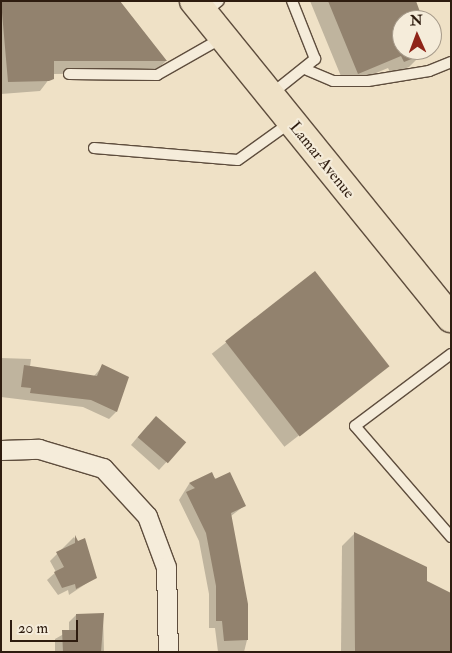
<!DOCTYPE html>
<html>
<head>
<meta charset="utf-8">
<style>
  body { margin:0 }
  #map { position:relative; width:452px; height:653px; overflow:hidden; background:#efe1c6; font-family:"IM FELL Double Pica",serif }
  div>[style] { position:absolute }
  .shadow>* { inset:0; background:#0003; transform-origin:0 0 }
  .building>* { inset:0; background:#92826e; transform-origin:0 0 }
  .roads { filter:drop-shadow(1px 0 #5e4d3d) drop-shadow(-1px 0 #5e4d3d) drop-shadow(0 1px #5e4d3d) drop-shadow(0 -1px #5e4d3d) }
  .lane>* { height:10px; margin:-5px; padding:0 5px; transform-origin:5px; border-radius:5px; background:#f5ecda }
  .street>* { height:19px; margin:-9.5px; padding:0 9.5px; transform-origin:9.5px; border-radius:9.5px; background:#f5ecda }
  .primary>* { height:28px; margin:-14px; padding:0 14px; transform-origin:14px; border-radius:14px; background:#efe1c6 }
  span { translate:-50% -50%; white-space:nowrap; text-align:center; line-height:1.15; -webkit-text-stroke:4.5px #f5ecda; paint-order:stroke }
  .street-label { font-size:16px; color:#2e1c0f }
  .frame { position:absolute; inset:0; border:2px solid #2e1c0f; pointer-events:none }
  .north { position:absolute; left:392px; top:10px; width:50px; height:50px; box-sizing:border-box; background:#f5ecda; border:1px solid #a59989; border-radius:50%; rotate:358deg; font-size:14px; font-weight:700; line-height:20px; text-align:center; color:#2e1c0f }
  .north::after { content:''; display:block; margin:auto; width:18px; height:22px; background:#8f2418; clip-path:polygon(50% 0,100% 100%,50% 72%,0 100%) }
  .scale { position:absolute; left:10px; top:620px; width:68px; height:22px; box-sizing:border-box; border:2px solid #2e1c0f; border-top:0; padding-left:6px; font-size:15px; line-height:18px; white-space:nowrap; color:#2e1c0f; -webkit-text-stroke:4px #f5ecda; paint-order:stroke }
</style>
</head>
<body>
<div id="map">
  <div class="shadow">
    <div style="clip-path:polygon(1px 1px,166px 61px,153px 73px,53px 74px,40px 91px,1px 94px)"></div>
    <div style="clip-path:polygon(310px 1px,414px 1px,422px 20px,402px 20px,402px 50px,422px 54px,409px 67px,391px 74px,388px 68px,345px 86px)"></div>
    <div style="left:315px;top:273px;width:118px;height:131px;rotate:52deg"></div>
    <div style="clip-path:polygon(1px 358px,31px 359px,30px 367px,93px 377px,103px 366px,127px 377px,116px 412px,109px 419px,83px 407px,1px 397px)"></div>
    <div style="clip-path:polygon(148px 425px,184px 443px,159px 470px,131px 445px)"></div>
    <div style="clip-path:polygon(211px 474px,244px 506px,231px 516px,247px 640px,244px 652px,218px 652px,215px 628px,209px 628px,209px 594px,199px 541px,179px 500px,189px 484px)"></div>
    <div style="clip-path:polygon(355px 533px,426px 582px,451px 652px,341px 652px,342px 546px)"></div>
    <div style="clip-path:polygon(74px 537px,96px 577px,69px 595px,68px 590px,58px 595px,47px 580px,56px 572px,50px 561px)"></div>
    <div style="clip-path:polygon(103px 614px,104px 652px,55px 652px,55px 639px,69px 631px,69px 622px,76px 615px)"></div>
  </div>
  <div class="building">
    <div style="clip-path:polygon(1px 1px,120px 1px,167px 61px,54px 61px,54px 79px,49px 81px,8px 82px)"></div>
    <div style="clip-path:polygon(328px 1px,416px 1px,423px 20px,402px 20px,402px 50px,422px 50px,424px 54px,404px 62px,401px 56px,358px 74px)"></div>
    <div style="left:315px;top:271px;width:121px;height:114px;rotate:52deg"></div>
    <div style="clip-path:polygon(102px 364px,129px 377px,117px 412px,91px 400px,30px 393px,31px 388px,21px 387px,24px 365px,97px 376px)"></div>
    <div style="left:156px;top:416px;width:40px;height:28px;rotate:41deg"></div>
    <div style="clip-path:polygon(212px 472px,215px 479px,230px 472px,246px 506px,231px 513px,248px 604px,248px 640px,224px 641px,222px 621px,216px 621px,216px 586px,206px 533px,186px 492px,195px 488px,189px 483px)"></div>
    <div style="clip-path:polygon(354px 532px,427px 567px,427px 581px,451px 593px,451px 652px,355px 652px)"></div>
    <div style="clip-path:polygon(75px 535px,78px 541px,85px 538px,97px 578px,76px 589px,75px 584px,62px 588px,54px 572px,64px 567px,56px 552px,75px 543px)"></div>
    <div style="clip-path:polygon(104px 613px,101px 652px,63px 652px,62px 630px,76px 630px,76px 614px)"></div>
  </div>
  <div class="roads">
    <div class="lane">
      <div style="left:204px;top:13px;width:19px;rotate:-39deg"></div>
      <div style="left:307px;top:70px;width:28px;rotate:23deg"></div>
      <div style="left:333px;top:81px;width:35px"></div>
      <div style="left:368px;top:81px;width:62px;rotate:-9.3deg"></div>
      <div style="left:429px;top:71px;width:24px;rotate:-22deg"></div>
      <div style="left:69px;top:74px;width:88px;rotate:0.7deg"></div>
      <div style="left:157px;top:75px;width:75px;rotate:-29.6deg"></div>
      <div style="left:270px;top:95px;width:58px;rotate:-38.7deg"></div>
      <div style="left:315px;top:59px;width:62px;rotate:-111.6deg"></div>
      <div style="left:94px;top:148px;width:144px;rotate:4.8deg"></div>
      <div style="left:238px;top:160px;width:65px;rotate:-35.6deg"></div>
      <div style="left:451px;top:354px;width:120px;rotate:143.1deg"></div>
      <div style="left:355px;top:426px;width:147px;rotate:49.1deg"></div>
    </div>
    <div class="street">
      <div style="left:1px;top:450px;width:38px;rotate:-2deg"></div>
      <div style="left:39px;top:449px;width:67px;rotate:16.5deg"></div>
      <div style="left:103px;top:468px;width:65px;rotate:47.5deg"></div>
      <div style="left:147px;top:516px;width:54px;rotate:69.6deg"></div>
      <div style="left:166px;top:567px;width:85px;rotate:88.7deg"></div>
    </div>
    <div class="primary">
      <div style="left:194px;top:1px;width:408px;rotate:51deg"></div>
    </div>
  </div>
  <div class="street-label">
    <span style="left:322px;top:160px;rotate:51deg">Lamar Avenue</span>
  </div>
  <div class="frame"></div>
  <div class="north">N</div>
  <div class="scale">20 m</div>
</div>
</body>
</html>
